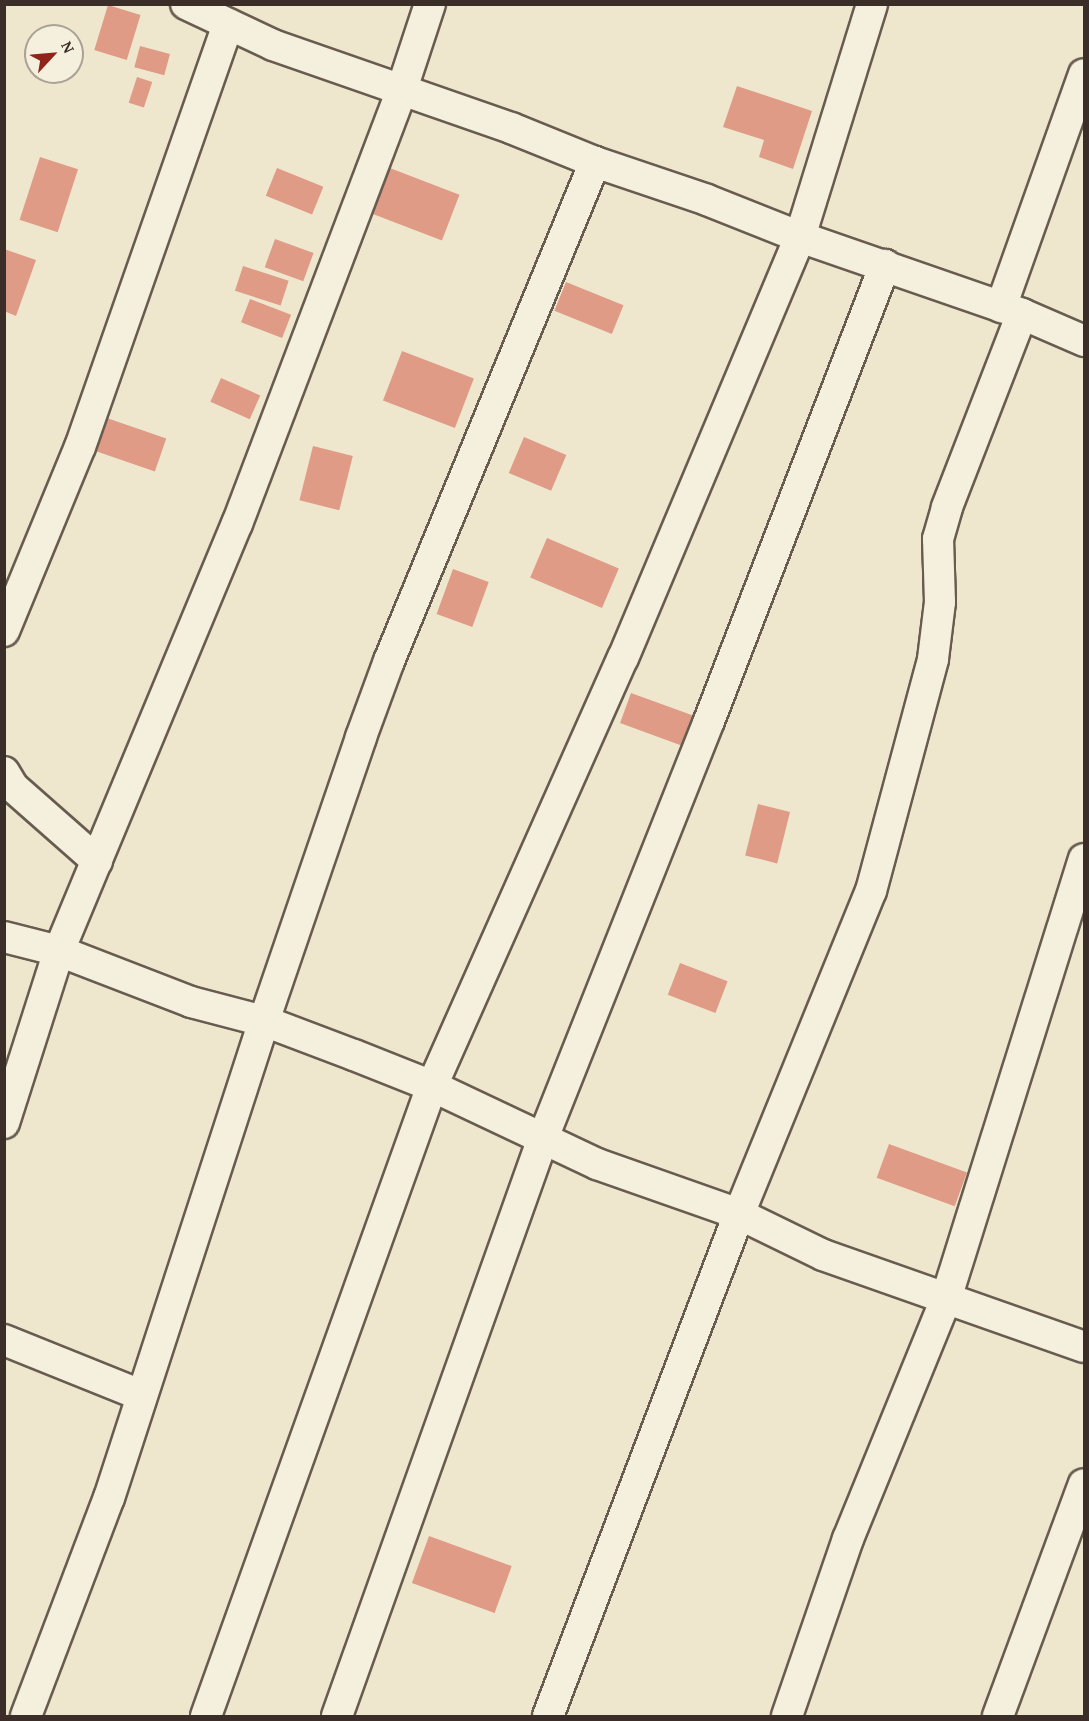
<!DOCTYPE html>
<html>
<head>
<meta charset="utf-8">
<style>
  body { margin:0 }
  #map { position:relative; width:1089px; height:1721px; overflow:hidden; background:#efe7cd; font-family:"Gentium Book Plus",serif }
  div>[style] { position:absolute }
  .building>* { inset:0; background:#df9b86; transform-origin:0 0 }
  .roads { filter:drop-shadow(2px 0 #685c50) drop-shadow(-2px 0 #685c50) drop-shadow(0 2px #685c50) drop-shadow(0 -2px #685c50) }
  .minor>* { height:30px; margin:-15px; padding:0 15px; transform-origin:15px; border-radius:15px; background:#f5efde }
  span { translate:-50% -50%; white-space:nowrap; text-align:center; line-height:1.15; -webkit-text-stroke:4.5px #f5efde; paint-order:stroke }
  .frame { position:absolute; inset:0; border:6px solid #3b2d27; pointer-events:none }
  .north { position:absolute; left:24px; top:24px; width:60px; height:60px; box-sizing:border-box; background:#f5efde; border:2px solid #aba195; border-radius:50%; rotate:64deg; font-size:16px; font-weight:700; line-height:24px; text-align:center; color:#3b2d27 }
  .north::after { content:''; display:block; margin:auto; width:21px; height:27px; background:#8f2418; clip-path:polygon(50% 0,100% 100%,50% 72%,0 100%) }
</style>
</head>
<body>
<div id="map">
  <div class="building">
    <div style="left:108px;top:5px;width:34px;height:47px;rotate:17deg"></div>
    <div style="left:140px;top:46px;width:31px;height:22px;rotate:15deg"></div>
    <div style="left:137px;top:77px;width:16px;height:27px;rotate:18deg"></div>
    <div style="clip-path:polygon(737px 86px,812px 111px,793px 169px,759px 157px,764px 140px,723px 127px)"></div>
    <div style="left:40px;top:157px;width:40px;height:66px;rotate:18deg"></div>
    <div style="left:382px;top:165px;width:83px;height:49px;rotate:21deg"></div>
    <div style="left:277px;top:168px;width:50px;height:30px;rotate:22deg"></div>
    <div style="left:275px;top:239px;width:41px;height:30px;rotate:20deg"></div>
    <div style="clip-path:polygon(4px 249px,36px 260px,16px 316px,4px 311px)"></div>
    <div style="left:243px;top:266px;width:48px;height:26px;rotate:18deg"></div>
    <div style="left:566px;top:282px;width:62px;height:31px;rotate:22deg"></div>
    <div style="left:250px;top:299px;width:44px;height:25px;rotate:21deg"></div>
    <div style="left:402px;top:351px;width:77px;height:53px;rotate:21deg"></div>
    <div style="left:221px;top:378px;width:43px;height:26px;rotate:24deg"></div>
    <div style="left:101px;top:416px;width:69px;height:35px;rotate:19deg"></div>
    <div style="left:524px;top:437px;width:46px;height:39px;rotate:23deg"></div>
    <div style="left:313px;top:446px;width:41px;height:56px;rotate:14deg"></div>
    <div style="left:547px;top:538px;width:78px;height:43px;rotate:23deg"></div>
    <div style="left:453px;top:569px;width:38px;height:48px;rotate:20deg"></div>
    <div style="left:631px;top:693px;width:66px;height:32px;rotate:20deg"></div>
    <div style="left:758px;top:804px;width:33px;height:53px;rotate:14deg"></div>
    <div style="left:680px;top:963px;width:51px;height:34px;rotate:21deg"></div>
    <div style="left:889px;top:1144px;width:83px;height:36px;rotate:20deg"></div>
    <div style="left:429px;top:1536px;width:88px;height:50px;rotate:20deg"></div>
  </div>
  <div class="roads">
    <div class="minor">
      <div style="left:186px;top:4px;width:96px;rotate:25.2deg"></div>
      <div style="left:273px;top:45px;width:252px;rotate:19.2deg"></div>
      <div style="left:511px;top:128px;width:91px;rotate:22deg"></div>
      <div style="left:595px;top:162px;width:118px;rotate:18.7deg"></div>
      <div style="left:707px;top:200px;width:100px;rotate:21.7deg"></div>
      <div style="left:800px;top:237px;width:235px;rotate:19.1deg"></div>
      <div style="left:1022px;top:314px;width:68px;rotate:23.5deg"></div>
      <div style="left:1001px;top:307px;width:247px;rotate:-70.4deg"></div>
      <div style="left:4px;top:631px;width:199px;rotate:-67.6deg"></div>
      <div style="left:80px;top:447px;width:448px;rotate:-70.7deg"></div>
      <div style="left:4px;top:772px;width:17px;rotate:59deg"></div>
      <div style="left:13px;top:787px;width:112px;rotate:41.4deg"></div>
      <div style="left:4px;top:937px;width:57px;rotate:14.3deg"></div>
      <div style="left:59px;top:951px;width:142px;rotate:21.1deg"></div>
      <div style="left:191px;top:1002px;width:75px;rotate:14.6deg"></div>
      <div style="left:264px;top:1021px;width:96px;rotate:20.7deg"></div>
      <div style="left:354px;top:1055px;width:84px;rotate:21.7deg"></div>
      <div style="left:432px;top:1086px;width:183px;rotate:25.3deg"></div>
      <div style="left:597px;top:1164px;width:151px;rotate:19.4deg"></div>
      <div style="left:739px;top:1214px;width:93px;rotate:26deg"></div>
      <div style="left:823px;top:1255px;width:277px;rotate:19.4deg"></div>
      <div style="left:4px;top:1123px;width:181px;rotate:-72.3deg"></div>
      <div style="left:59px;top:951px;width:463px;rotate:-67.4deg"></div>
      <div style="left:237px;top:524px;width:462px;rotate:-69.2deg"></div>
      <div style="left:401px;top:92px;width:93px;rotate:-71.8deg"></div>
      <div style="left:4px;top:1340px;width:148px;rotate:21.9deg"></div>
      <div style="left:26px;top:1716px;width:233px;rotate:-69.2deg"></div>
      <div style="left:109px;top:1498px;width:502px;rotate:-72deg"></div>
      <div style="left:264px;top:1021px;width:300px;rotate:-71.1deg"></div>
      <div style="left:361px;top:737px;width:81px;rotate:-69.8deg"></div>
      <div style="left:389px;top:661px;width:540px;rotate:-67.57deg"></div>
      <div style="left:206px;top:1716px;width:669px;rotate:-70.27deg"></div>
      <div style="left:432px;top:1086px;width:469px;rotate:-66deg"></div>
      <div style="left:623px;top:658px;width:457px;rotate:-67.2deg"></div>
      <div style="left:800px;top:237px;width:244px;rotate:-72.8deg"></div>
      <div style="left:337px;top:1716px;width:614px;rotate:-70.38deg"></div>
      <div style="left:543px;top:1138px;width:449px;rotate:-68.3deg"></div>
      <div style="left:709px;top:721px;width:489px;rotate:-68.9deg"></div>
      <div style="left:548px;top:1716px;width:537px;rotate:-69.17deg"></div>
      <div style="left:739px;top:1214px;width:349px;rotate:-67.8deg"></div>
      <div style="left:871px;top:891px;width:240px;rotate:-75deg"></div>
      <div style="left:933px;top:659px;width:57px;rotate:-83deg"></div>
      <div style="left:940px;top:602px;width:63px;rotate:-91.8deg"></div>
      <div style="left:938px;top:539px;width:33px;rotate:-74deg"></div>
      <div style="left:947px;top:507px;width:207px;rotate:-68.8deg"></div>
      <div style="left:787px;top:1716px;width:187px;rotate:-71deg"></div>
      <div style="left:848px;top:1539px;width:259px;rotate:-67.8deg"></div>
      <div style="left:946px;top:1299px;width:461px;rotate:-72.6deg"></div>
      <div style="left:998px;top:1716px;width:247px;rotate:-69.7deg"></div>
    </div>
  </div>
  <div class="frame"></div>
  <div class="north">N</div>
</div>
</body>
</html>
